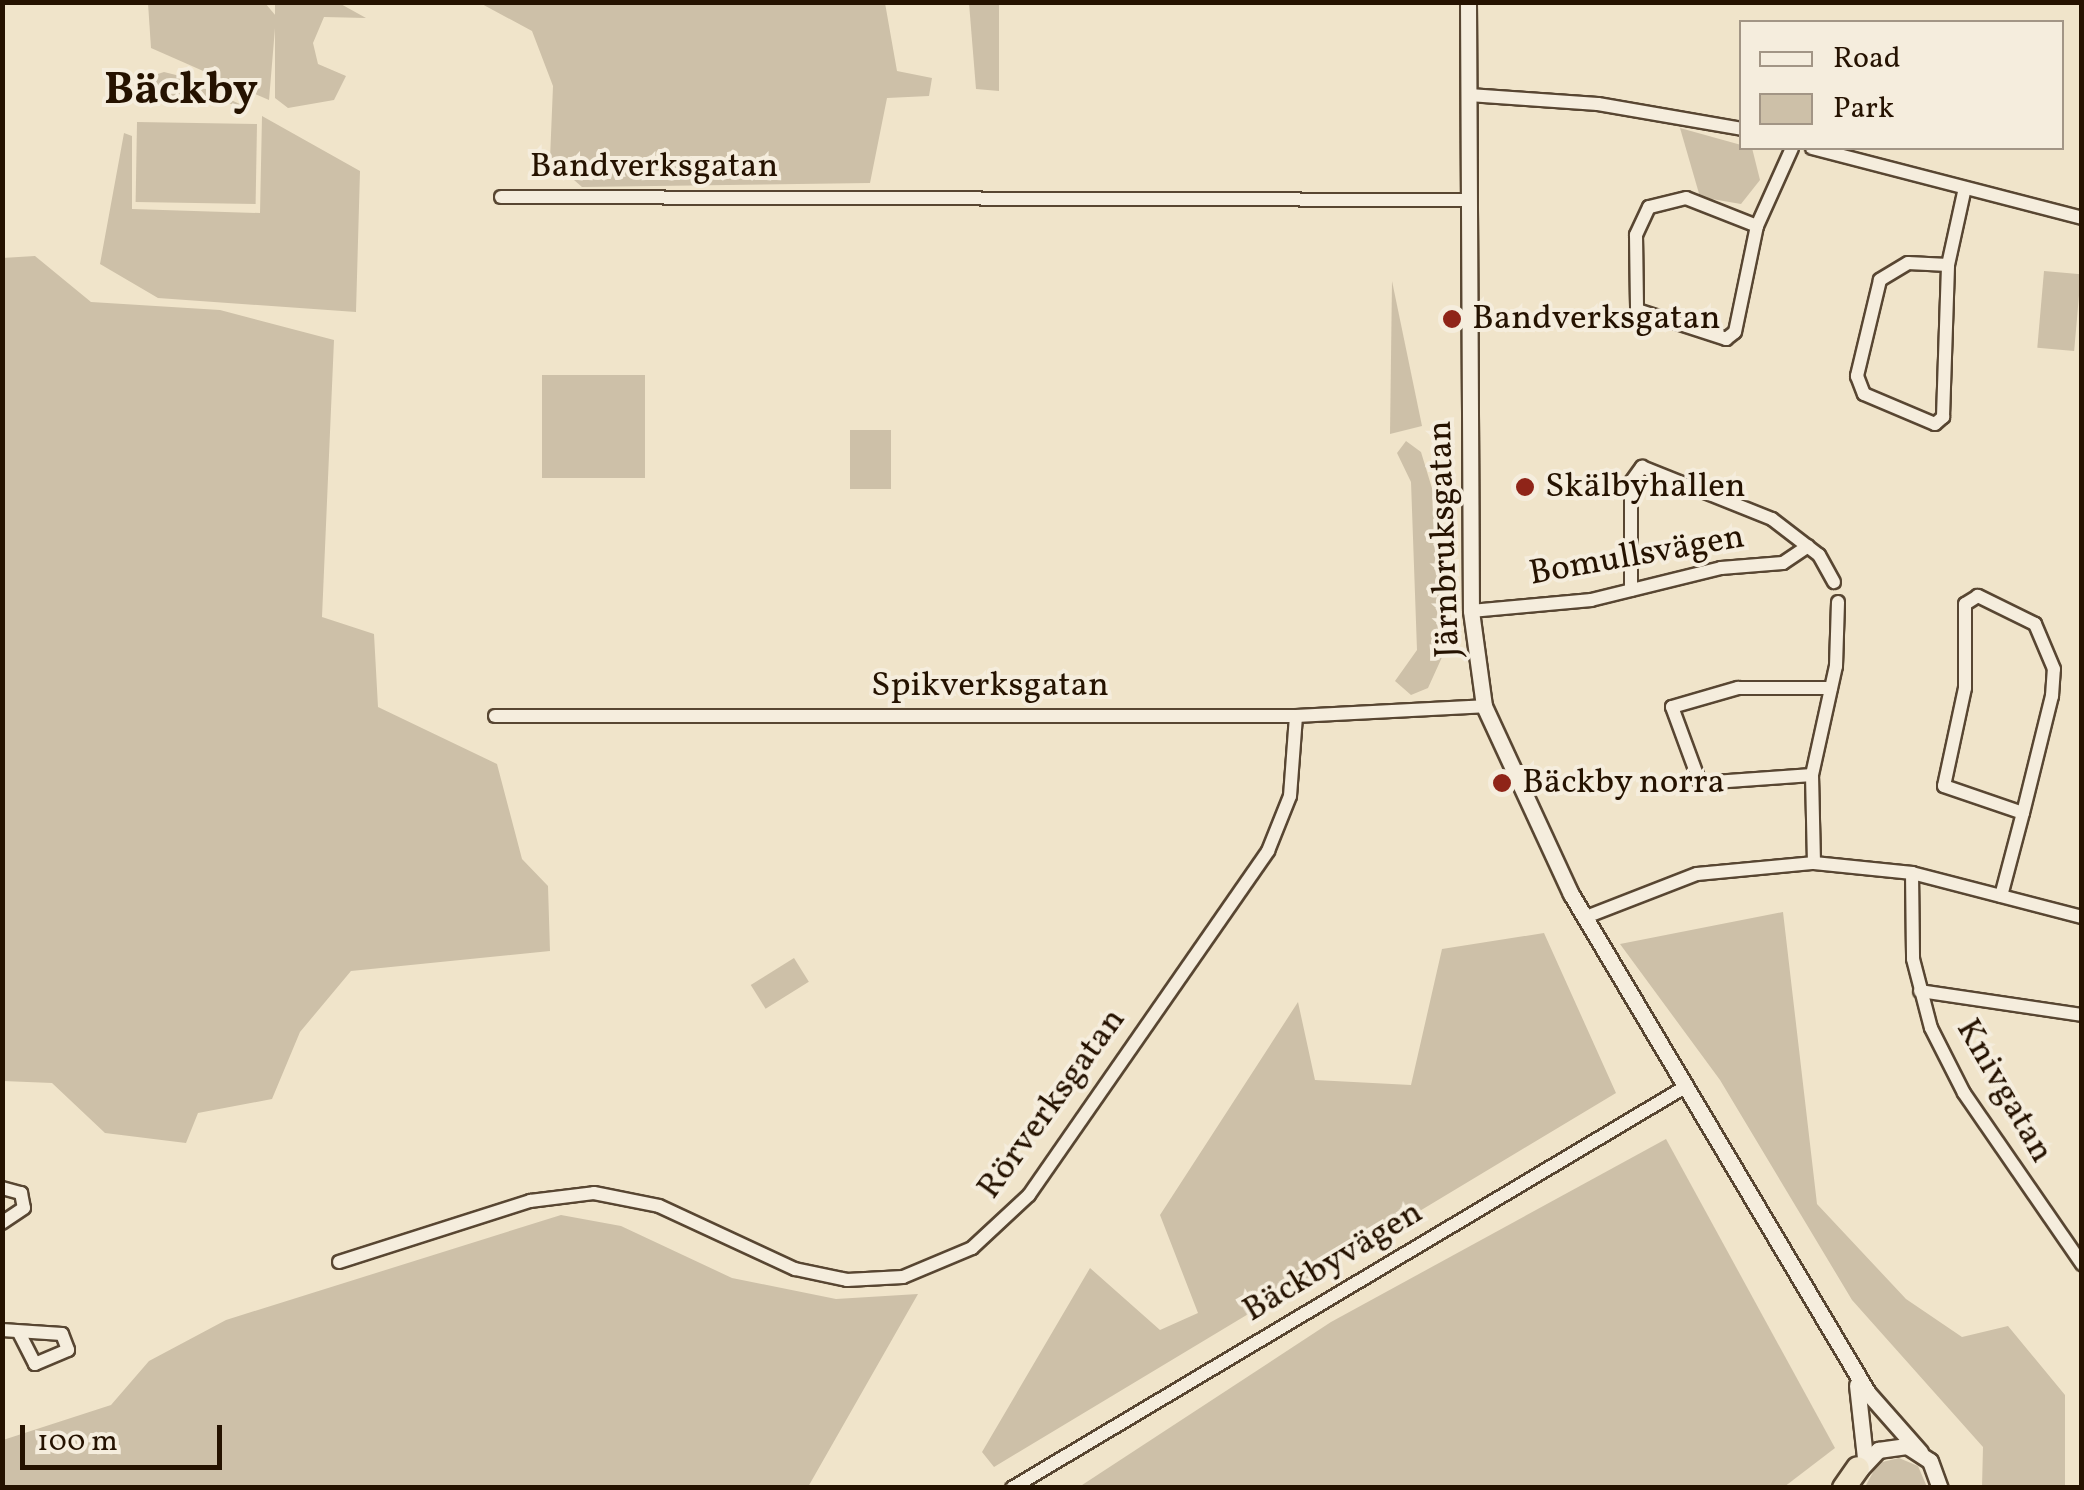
<!DOCTYPE html>
<html>
<head>
<meta charset="utf-8">
<style>
  body { margin:0 }
  #map { position:relative; width:2084px; height:1490px; overflow:hidden; background:#f0e4ca; font-family:Vollkorn,serif }
  div>[style] { position:absolute }
  .green>* { inset:0; background:#cdc0a8; transform-origin:0 0 }
  .roads { filter:drop-shadow(2px 0 #584632) drop-shadow(-2px 0 #584632) drop-shadow(0 2px #584632) drop-shadow(0 -2px #584632) }
  .minor>* { height:12px; margin:-6px; padding:0 6px; transform-origin:6px; border-radius:6px; background:#f5eddd }
  .tertiary>* { height:15px; margin:-7.5px; padding:0 7.5px; transform-origin:7.5px; border-radius:7.5px; background:#f5eddd }
  .motorway>* { height:22px; margin:-11px; padding:0 11px; transform-origin:11px; border-radius:11px; background:#f0e4ca }
  .dots>* { width:28px; height:28px; translate:-50% -50%; box-sizing:border-box; border:5px solid #f5eddd; border-radius:50% }
  span { translate:-50% -50%; white-space:nowrap; text-align:center; line-height:1.15; -webkit-text-stroke:8px #f5eddd; paint-order:stroke }
  .street-label { font-size:35px; color:#251200 }
  .poi-label { font-size:35px; color:#251200 }
  .left { translate:0 -50%; text-align:left }
  .district-label { font-size:45px; color:#251200; font-weight:700 }
  .frame { position:absolute; inset:0; border:5px solid #251200; pointer-events:none }
  .legend { position:absolute; left:1739px; top:20px; width:325px; height:130px; box-sizing:border-box; background:#f5eddd; border:2px solid #a29585; margin:0; padding:12px 18px; list-style:none; font-size:30px; color:#251200 }
  .legend li { display:flex; align-items:center; gap:20px; height:50px }
  .legend b { width:50px; border:2px solid #a29585 }
  .scale { position:absolute; left:20px; top:1425px; width:202px; height:45px; box-sizing:border-box; border:5px solid #251200; border-top:0; padding-left:12px; font-size:30px; line-height:35px; white-space:nowrap; color:#251200; -webkit-text-stroke:8px #f5eddd; paint-order:stroke }
</style>
</head>
<body>
<div id="map">
  <div class="green">
    <div style="clip-path:polygon(148px 3px,265px 3px,276px 16px,269px 100px,151px 48px)"></div>
    <div style="clip-path:polygon(275px 3px,339px 3px,366px 18px,324px 17px,313px 43px,318px 64px,346px 76px,334px 100px,288px 108px,275px 98px)"></div>
    <div style="clip-path:polygon(480px 3px,885px 3px,897px 71px,932px 78px,929px 96px,887px 98px,870px 183px,582px 187px,550px 159px,553px 86px,532px 31px)"></div>
    <div style="clip-path:polygon(969px 3px,999px 3px,999px 91px,976px 89px)"></div>
    <div style="clip-path:polygon(164px 72px,176px 75px,242px 105px,140px 95px,142px 79px)"></div>
    <div style="clip-path:polygon(262px 116px,360px 171px,356px 312px,158px 298px,100px 264px,124px 133px,132px 136px,132px 209px,260px 213px)"></div>
    <div style="left:257px;top:124px;width:80px;height:120px;rotate:91deg"></div>
    <div style="clip-path:polygon(1680px 128px,1752px 148px,1760px 180px,1741px 204px,1700px 197px)"></div>
    <div style="clip-path:polygon(35px 256px,91px 302px,220px 310px,334px 340px,322px 617px,374px 634px,378px 707px,497px 764px,522px 859px,548px 886px,550px 951px,351px 971px,300px 1032px,272px 1099px,198px 1113px,186px 1143px,105px 1133px,52px 1083px,3px 1081px,2px 258px)"></div>
    <div style="left:2044px;top:271px;width:37px;height:77px;rotate:5deg"></div>
    <div style="clip-path:polygon(1392px 281px,1422px 426px,1390px 434px)"></div>
    <div style="left:542px;top:375px;width:103px;height:103px"></div>
    <div style="left:850px;top:430px;width:41px;height:59px"></div>
    <div style="clip-path:polygon(1406px 441px,1421px 452px,1438px 508px,1443px 655px,1428px 688px,1411px 695px,1395px 681px,1417px 650px,1411px 482px,1397px 453px)"></div>
    <div style="clip-path:polygon(1783px 912px,1817px 1204px,1906px 1299px,1962px 1337px,2008px 1326px,2065px 1395px,2065px 1487px,1982px 1487px,1983px 1447px,1852px 1300px,1720px 1080px,1620px 944px)"></div>
    <div style="clip-path:polygon(1544px 933px,1616px 1093px,994px 1467px,982px 1452px,1090px 1268px,1160px 1330px,1198px 1313px,1160px 1215px,1298px 1002px,1315px 1080px,1411px 1085px,1442px 949px)"></div>
    <div style="left:794px;top:958px;width:28px;height:51px;rotate:58deg"></div>
    <div style="clip-path:polygon(1666px 1139px,1835px 1448px,1784px 1487px,1079px 1487px,1331px 1322px)"></div>
    <div style="clip-path:polygon(561px 1215px,621px 1226px,732px 1278px,836px 1299px,918px 1294px,808px 1487px,3px 1487px,3px 1440px,111px 1405px,149px 1361px,226px 1320px)"></div>
    <div style="clip-path:polygon(1899px 1458px,1918px 1466px,1927px 1487px,1865px 1487px,1878px 1463px)"></div>
  </div>
  <div class="roads">
    <div class="minor">
      <div style="left:1469px;top:95px;width:129px;rotate:4deg"></div>
      <div style="left:1598px;top:104px;width:146px;rotate:9.8deg"></div>
      <div style="left:1812px;top:148px;width:279px;rotate:14.5deg"></div>
      <div style="left:501px;top:197px;width:967px;rotate:0.18deg"></div>
      <div style="left:1757px;top:226px;width:76px;rotate:-158.5deg"></div>
      <div style="left:1686px;top:198px;width:38px;rotate:166deg"></div>
      <div style="left:1649px;top:207px;width:31px;rotate:115deg"></div>
      <div style="left:1636px;top:235px;width:75px;rotate:89.2deg"></div>
      <div style="left:1637px;top:310px;width:94px;rotate:18deg"></div>
      <div style="left:1726px;top:339px;width:11px;rotate:-38deg"></div>
      <div style="left:1735px;top:332px;width:108px;rotate:-78.3deg"></div>
      <div style="left:1757px;top:226px;width:85px;rotate:-65.8deg"></div>
      <div style="left:1948px;top:265px;width:40px;rotate:-177.1deg"></div>
      <div style="left:1908px;top:263px;width:33px;rotate:149deg"></div>
      <div style="left:1880px;top:280px;width:99px;rotate:103.5deg"></div>
      <div style="left:1857px;top:376px;width:19px;rotate:69deg"></div>
      <div style="left:1864px;top:394px;width:77px;rotate:22.9deg"></div>
      <div style="left:1935px;top:424px;width:11px;rotate:-41deg"></div>
      <div style="left:1943px;top:417px;width:152px;rotate:-88.1deg"></div>
      <div style="left:1948px;top:265px;width:75px;rotate:-77.6deg"></div>
      <div style="left:1631px;top:590px;width:108px;rotate:-90deg"></div>
      <div style="left:1631px;top:482px;width:19px;rotate:-54deg"></div>
      <div style="left:1642px;top:467px;width:140px;rotate:21.8deg"></div>
      <div style="left:1772px;top:519px;width:59px;rotate:37.5deg"></div>
      <div style="left:1819px;top:555px;width:31px;rotate:61deg"></div>
      <div style="left:1471px;top:611px;width:121px;rotate:-5.2deg"></div>
      <div style="left:1591px;top:600px;width:134px;rotate:-13.8deg"></div>
      <div style="left:1721px;top:568px;width:62px;rotate:-4.6deg"></div>
      <div style="left:1783px;top:563px;width:30px;rotate:-34deg"></div>
      <div style="left:495px;top:716px;width:801px"></div>
      <div style="left:1296px;top:716px;width:188px;rotate:-3deg"></div>
      <div style="left:1812px;top:775px;width:112px;rotate:175.9deg"></div>
      <div style="left:1700px;top:783px;width:81px;rotate:-110.2deg"></div>
      <div style="left:1672px;top:707px;width:69px;rotate:-16.1deg"></div>
      <div style="left:1738px;top:688px;width:93px"></div>
      <div style="left:1814px;top:863px;width:88px;rotate:-91.3deg"></div>
      <div style="left:1812px;top:775px;width:112px;rotate:-77.6deg"></div>
      <div style="left:1836px;top:666px;width:64px;rotate:-88.2deg"></div>
      <div style="left:1912px;top:873px;width:86px;rotate:89.3deg"></div>
      <div style="left:1913px;top:959px;width:71px;rotate:75.4deg"></div>
      <div style="left:1931px;top:1028px;width:73px;rotate:63.1deg"></div>
      <div style="left:1964px;top:1093px;width:208px;rotate:55.4deg"></div>
      <div style="left:2001px;top:896px;width:86px;rotate:-75.2deg"></div>
      <div style="left:2023px;top:813px;width:121px;rotate:-76.1deg"></div>
      <div style="left:2052px;top:696px;width:27px;rotate:-86deg"></div>
      <div style="left:2054px;top:669px;width:49px;rotate:-112.9deg"></div>
      <div style="left:2035px;top:624px;width:64px;rotate:-153.8deg"></div>
      <div style="left:1978px;top:596px;width:15px;rotate:148deg"></div>
      <div style="left:1965px;top:604px;width:84px;rotate:90deg"></div>
      <div style="left:1965px;top:688px;width:100px;rotate:102.1deg"></div>
      <div style="left:1944px;top:786px;width:83px;rotate:18.9deg"></div>
      <div style="left:1586px;top:917px;width:119px;rotate:-21.2deg"></div>
      <div style="left:1697px;top:874px;width:118px;rotate:-5.4deg"></div>
      <div style="left:1814px;top:863px;width:99px;rotate:5.8deg"></div>
      <div style="left:1912px;top:873px;width:176px;rotate:14.5deg"></div>
      <div style="left:1920px;top:991px;width:164px;rotate:8.4deg"></div>
      <div style="left:2px;top:1188px;width:20px;rotate:15deg"></div>
      <div style="left:21px;top:1193px;width:15px;rotate:79deg"></div>
      <div style="left:24px;top:1208px;width:27px;rotate:146deg"></div>
      <div style="left:339px;top:1262px;width:201px;rotate:-17.7deg"></div>
      <div style="left:530px;top:1201px;width:64px;rotate:-7.1deg"></div>
      <div style="left:594px;top:1193px;width:66px;rotate:11.3deg"></div>
      <div style="left:659px;top:1206px;width:150px;rotate:24.9deg"></div>
      <div style="left:795px;top:1269px;width:53px;rotate:11.9deg"></div>
      <div style="left:847px;top:1280px;width:56px;rotate:-3.1deg"></div>
      <div style="left:903px;top:1277px;width:75px;rotate:-22.8deg"></div>
      <div style="left:972px;top:1248px;width:78px;rotate:-42.9deg"></div>
      <div style="left:1029px;top:1195px;width:419px;rotate:-55.2deg"></div>
      <div style="left:1268px;top:851px;width:59px;rotate:-68.2deg"></div>
      <div style="left:1290px;top:796px;width:80px;rotate:-85.7deg"></div>
      <div style="left:2px;top:1330px;width:60px;rotate:3.8deg"></div>
      <div style="left:62px;top:1334px;width:17px;rotate:69deg"></div>
      <div style="left:68px;top:1350px;width:36px;rotate:157deg"></div>
      <div style="left:35px;top:1364px;width:36px;rotate:-117deg"></div>
      <div style="left:1012px;top:1488px;width:783px;rotate:-30.79deg"></div>
    </div>
    <div class="tertiary">
      <div style="left:1468px;top:2px;width:609px;rotate:89.72deg"></div>
      <div style="left:1471px;top:611px;width:96px;rotate:82.2deg"></div>
      <div style="left:1484px;top:706px;width:207px;rotate:65.2deg"></div>
      <div style="left:1571px;top:894px;width:581px;rotate:59.24deg"></div>
      <div style="left:1868px;top:1393px;width:79px;rotate:48.6deg"></div>
      <div style="left:1857px;top:1385px;width:73px;rotate:83.7deg"></div>
      <div style="left:1856px;top:1474px;width:33px;rotate:-47deg"></div>
      <div style="left:1878px;top:1450px;width:29px;rotate:-8deg"></div>
      <div style="left:1907px;top:1446px;width:27px;rotate:33deg"></div>
      <div style="left:1930px;top:1461px;width:29px;rotate:70deg"></div>
    </div>
    <div class="motorway">
      <div style="left:1844px;top:1488px;width:24px;rotate:-55deg"></div>
    </div>
  </div>
  <div class="dots">
    <div style="left:1452px;top:319px;background:#8f2418"></div>
    <div style="left:1525px;top:487px;background:#8f2418"></div>
    <div style="left:1502px;top:783px;background:#8f2418"></div>
  </div>
  <div class="street-label">
    <span style="left:654px;top:167px">Bandverksgatan</span>
    <span style="left:1445px;top:539px;rotate:-92deg">Järnbruksgatan</span>
    <span style="left:1637px;top:556px;rotate:-10deg">Bomullsvägen</span>
    <span style="left:990px;top:686px">Spikverksgatan</span>
    <span style="left:2004px;top:1091px;rotate:60deg">Knivgatan</span>
    <span style="left:1052px;top:1104px;rotate:-54deg">Rörverksgatan</span>
    <span style="left:1333px;top:1262px;rotate:-31deg">Bäckbyvägen</span>
  </div>
  <div class="poi-label">
    <span class="left" style="left:1472px;top:319px">Bandverksgatan</span>
    <span class="left" style="left:1545px;top:487px">Skälbyhallen</span>
    <span class="left" style="left:1522px;top:783px">Bäckby norra</span>
  </div>
  <div class="district-label">
    <span style="left:181px;top:92px">Bäckby</span>
  </div>
  <div class="frame"></div>
  <ul class="legend">
  <li><b style="height:12px;background:#f5eddd"></b>Road</li>
  <li><b style="height:28px;background:#cdc0a8"></b>Park</li>
  </ul>
  <div class="scale">100 m</div>
</div>
</body>
</html>
